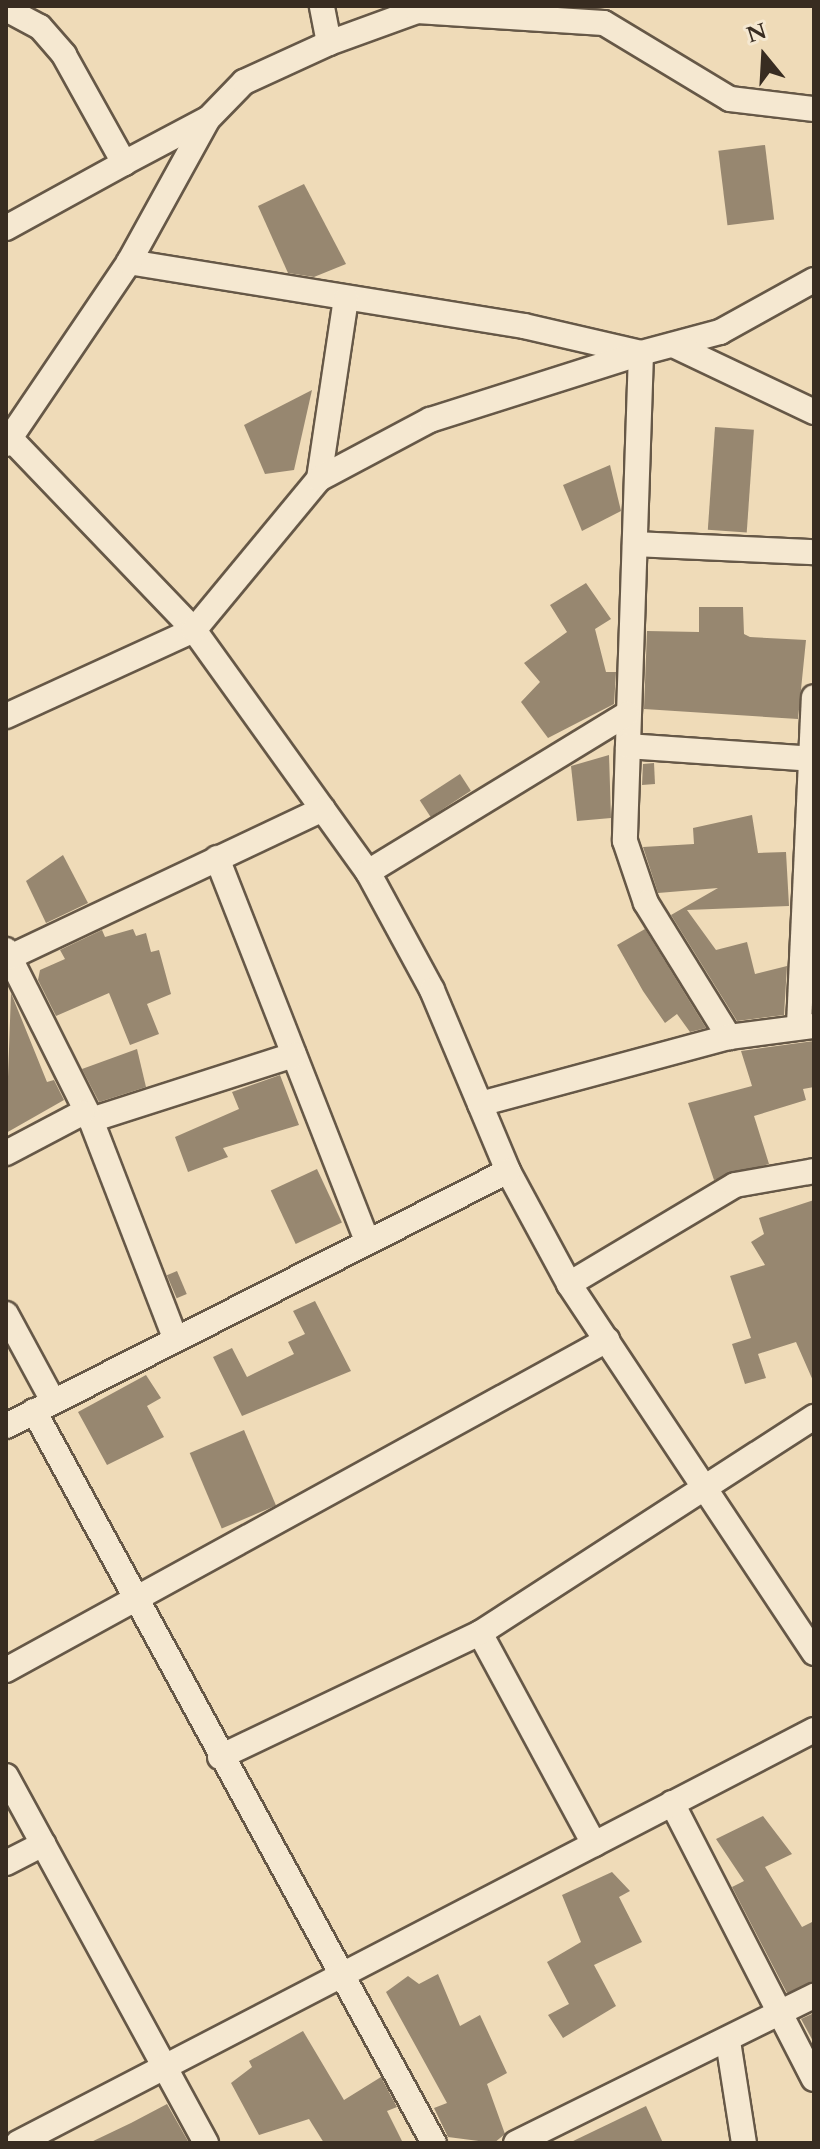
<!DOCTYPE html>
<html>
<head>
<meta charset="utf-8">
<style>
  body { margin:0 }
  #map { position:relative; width:820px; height:2149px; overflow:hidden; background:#efdbb8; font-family:Cardo,serif }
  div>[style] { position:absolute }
  .building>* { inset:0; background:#978770; transform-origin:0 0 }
  .roads { filter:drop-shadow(2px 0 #665847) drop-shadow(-2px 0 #665847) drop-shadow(0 2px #665847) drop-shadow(0 -2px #665847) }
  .minor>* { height:24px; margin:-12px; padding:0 12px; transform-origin:12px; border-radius:12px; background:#f5e8d1 }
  span { translate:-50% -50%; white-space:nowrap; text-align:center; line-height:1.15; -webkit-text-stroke:8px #f5e8d1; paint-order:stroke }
  .frame { position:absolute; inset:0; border:8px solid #382c21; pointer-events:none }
  .north { position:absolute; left:724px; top:16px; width:80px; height:80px; -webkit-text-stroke:6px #f5e8d1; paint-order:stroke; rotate:342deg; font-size:22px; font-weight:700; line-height:32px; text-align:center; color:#382c21 }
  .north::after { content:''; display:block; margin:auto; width:28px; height:36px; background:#382c21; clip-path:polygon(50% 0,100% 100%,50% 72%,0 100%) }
</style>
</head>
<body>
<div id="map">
  <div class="building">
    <div style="left:765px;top:145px;width:75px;height:47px;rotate:83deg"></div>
    <div style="clip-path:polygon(304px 184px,346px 264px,314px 277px,288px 273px,258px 206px)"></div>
    <div style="clip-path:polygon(312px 390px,294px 470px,265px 474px,244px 425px)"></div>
    <div style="left:715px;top:427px;width:39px;height:103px;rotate:4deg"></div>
    <div style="clip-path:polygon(610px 465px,621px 511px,582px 531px,563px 485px)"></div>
    <div style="clip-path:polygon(586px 583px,611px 619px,595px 629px,606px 672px,616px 672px,614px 704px,548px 738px,521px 702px,540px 682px,524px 663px,567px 632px,550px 605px)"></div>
    <div style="clip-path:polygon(699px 607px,743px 607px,744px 634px,750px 637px,806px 640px,798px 719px,644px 709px,647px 631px,699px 632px)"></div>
    <div style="clip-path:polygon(609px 755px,611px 818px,577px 821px,571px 766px)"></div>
    <div style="clip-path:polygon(654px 763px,655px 784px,642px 785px,643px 764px)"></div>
    <div style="left:460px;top:774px;width:20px;height:48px;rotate:57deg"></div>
    <div style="clip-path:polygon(752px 815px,758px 853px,786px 852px,789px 906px,687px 910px,716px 950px,747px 942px,755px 974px,787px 966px,784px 1015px,737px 1021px,671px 915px,718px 888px,658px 893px,643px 847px,694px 844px,693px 828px)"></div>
    <div style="clip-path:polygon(63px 855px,88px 903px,46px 923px,26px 881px)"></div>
    <div style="clip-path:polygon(133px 929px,136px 936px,146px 933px,151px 952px,159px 950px,171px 994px,147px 1004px,159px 1034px,130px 1045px,109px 993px,56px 1016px,38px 980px,40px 970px,65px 959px,60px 950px,102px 930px,105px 937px)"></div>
    <div style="clip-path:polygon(645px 929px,706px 1028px,690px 1032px,677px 1014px,665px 1023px,643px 991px,617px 945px)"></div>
    <div style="clip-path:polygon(11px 993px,47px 1082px,54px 1080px,64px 1100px,6px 1133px)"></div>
    <div style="clip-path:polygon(814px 1041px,814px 1087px,803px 1089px,806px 1100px,754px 1116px,769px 1164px,714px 1180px,688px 1103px,752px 1086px,741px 1051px)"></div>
    <div style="clip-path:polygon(137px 1049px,146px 1087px,99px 1102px,82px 1069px)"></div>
    <div style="clip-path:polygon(280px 1075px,299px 1125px,223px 1148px,228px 1157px,188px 1172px,175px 1137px,239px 1109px,232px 1092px)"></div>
    <div style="left:317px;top:1169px;width:59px;height:51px;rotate:65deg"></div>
    <div style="clip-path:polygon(814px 1200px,814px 1383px,796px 1342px,758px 1354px,766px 1378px,745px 1384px,732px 1344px,751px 1338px,730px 1276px,765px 1265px,751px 1242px,764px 1234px,759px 1218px)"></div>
    <div style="left:177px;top:1271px;width:25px;height:11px;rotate:67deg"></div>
    <div style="clip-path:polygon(315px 1301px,351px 1371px,242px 1416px,213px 1357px,232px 1348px,247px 1377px,294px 1354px,288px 1342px,305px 1334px,293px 1311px)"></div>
    <div style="clip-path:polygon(146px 1375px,161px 1398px,147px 1406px,164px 1437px,107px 1465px,78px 1412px)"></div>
    <div style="left:244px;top:1430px;width:82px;height:59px;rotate:67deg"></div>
    <div style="clip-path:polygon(763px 1816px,792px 1854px,765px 1867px,802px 1927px,814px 1921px,814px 1981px,787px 1993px,732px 1887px,744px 1881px,716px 1839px)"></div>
    <div style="clip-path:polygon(612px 1872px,630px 1891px,619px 1897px,642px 1942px,594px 1965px,616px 2006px,563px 2038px,548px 2015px,569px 2004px,547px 1962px,581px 1942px,562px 1895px)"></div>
    <div style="clip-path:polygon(438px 1974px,460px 2026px,480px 2015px,507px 2073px,487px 2084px,505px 2134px,494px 2143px,448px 2137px,434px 2108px,447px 2103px,386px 1992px,408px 1976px,419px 1984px)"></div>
    <div style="clip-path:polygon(814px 2013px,814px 2043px,801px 2019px)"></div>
    <div style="clip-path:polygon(303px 2031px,344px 2100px,381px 2077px,397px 2107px,387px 2111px,403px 2143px,324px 2143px,309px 2119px,259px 2135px,231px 2083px,252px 2067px,249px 2061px)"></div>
    <div style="clip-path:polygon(167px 2104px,189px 2143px,89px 2143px,131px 2123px)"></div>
    <div style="clip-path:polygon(646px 2106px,663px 2143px,569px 2143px)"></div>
  </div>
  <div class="roads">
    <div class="minor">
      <div style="left:6px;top:9px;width:38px;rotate:28deg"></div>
      <div style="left:40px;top:27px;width:37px;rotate:49deg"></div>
      <div style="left:64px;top:55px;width:124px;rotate:60.9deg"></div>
      <div style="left:124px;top:163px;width:94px;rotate:-27.9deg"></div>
      <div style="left:329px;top:43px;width:94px;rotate:-20deg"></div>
      <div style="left:417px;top:11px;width:187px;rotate:3.7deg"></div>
      <div style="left:604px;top:23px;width:147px;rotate:31.1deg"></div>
      <div style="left:730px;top:99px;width:85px;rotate:6.8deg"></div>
      <div style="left:6px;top:228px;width:135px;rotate:-28.8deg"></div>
      <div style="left:129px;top:262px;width:400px;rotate:9.2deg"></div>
      <div style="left:524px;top:326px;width:120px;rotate:13deg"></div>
      <div style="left:641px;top:353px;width:82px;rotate:-14.9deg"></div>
      <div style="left:720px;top:332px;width:107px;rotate:-29deg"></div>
      <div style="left:673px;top:345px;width:156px;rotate:25.4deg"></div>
      <div style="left:10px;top:438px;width:266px;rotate:46.2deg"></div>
      <div style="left:194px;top:630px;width:298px;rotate:54.3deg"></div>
      <div style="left:368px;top:872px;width:134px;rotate:61.5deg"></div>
      <div style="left:432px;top:990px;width:196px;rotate:67.2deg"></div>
      <div style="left:508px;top:1171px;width:128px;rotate:61.6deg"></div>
      <div style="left:569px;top:1284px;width:443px;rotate:56.4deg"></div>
      <div style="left:6px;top:444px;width:220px;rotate:-55.9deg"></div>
      <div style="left:129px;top:262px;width:163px;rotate:-61.1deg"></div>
      <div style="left:208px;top:119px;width:52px;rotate:-45.8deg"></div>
      <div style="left:244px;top:82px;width:94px;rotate:-24.6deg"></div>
      <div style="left:329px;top:43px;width:38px;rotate:-101deg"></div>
      <div style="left:319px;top:479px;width:182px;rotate:-81.5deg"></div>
      <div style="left:635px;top:544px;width:179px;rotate:2.6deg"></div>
      <div style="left:6px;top:716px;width:207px;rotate:-24.6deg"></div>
      <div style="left:194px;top:630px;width:196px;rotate:-50.4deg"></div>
      <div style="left:319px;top:479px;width:126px;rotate:-28deg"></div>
      <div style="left:430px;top:420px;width:221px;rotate:-17.6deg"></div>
      <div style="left:641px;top:353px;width:488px;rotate:91.9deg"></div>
      <div style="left:625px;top:841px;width:65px;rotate:71.3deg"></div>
      <div style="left:646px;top:903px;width:158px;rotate:58.2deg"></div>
      <div style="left:628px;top:746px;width:186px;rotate:4deg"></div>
      <div style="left:217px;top:858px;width:409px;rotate:68.6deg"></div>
      <div style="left:368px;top:872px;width:303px;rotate:-31.4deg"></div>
      <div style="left:6px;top:950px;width:190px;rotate:63.4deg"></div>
      <div style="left:91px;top:1120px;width:213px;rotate:-17.8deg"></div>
      <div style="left:10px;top:957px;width:346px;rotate:-25.3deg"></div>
      <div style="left:799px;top:1025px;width:328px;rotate:-87.4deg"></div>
      <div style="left:480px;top:1104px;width:258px;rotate:-15.1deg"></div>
      <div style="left:729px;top:1037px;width:86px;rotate:-7.4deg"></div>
      <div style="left:91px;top:1120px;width:234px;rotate:68.9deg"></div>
      <div style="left:6px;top:1153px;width:86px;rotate:-27.8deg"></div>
      <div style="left:569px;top:1284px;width:193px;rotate:-30.8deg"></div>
      <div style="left:735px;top:1185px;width:80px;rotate:-10deg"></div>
      <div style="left:6px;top:1314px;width:99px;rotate:61.6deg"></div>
      <div style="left:34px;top:1411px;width:834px;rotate:61.35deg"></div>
      <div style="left:6px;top:1426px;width:563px;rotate:-26.93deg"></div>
      <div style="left:480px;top:1633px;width:240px;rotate:61.6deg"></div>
      <div style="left:6px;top:1670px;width:686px;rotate:-28.77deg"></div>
      <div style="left:220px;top:1757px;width:288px;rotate:-25.5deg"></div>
      <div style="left:480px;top:1633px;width:398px;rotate:-32.9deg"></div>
      <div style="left:6px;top:1776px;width:418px;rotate:61.4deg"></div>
      <div style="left:672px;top:1803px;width:310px;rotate:62.8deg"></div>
      <div style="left:6px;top:1863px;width:42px;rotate:-27.2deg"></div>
      <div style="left:728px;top:2041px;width:103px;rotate:81.1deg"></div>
      <div style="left:18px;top:2143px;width:897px;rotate:-27.42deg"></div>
      <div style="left:516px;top:2143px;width:332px;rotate:-26.3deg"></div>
    </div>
  </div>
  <div class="frame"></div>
  <div class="north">N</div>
</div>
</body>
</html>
